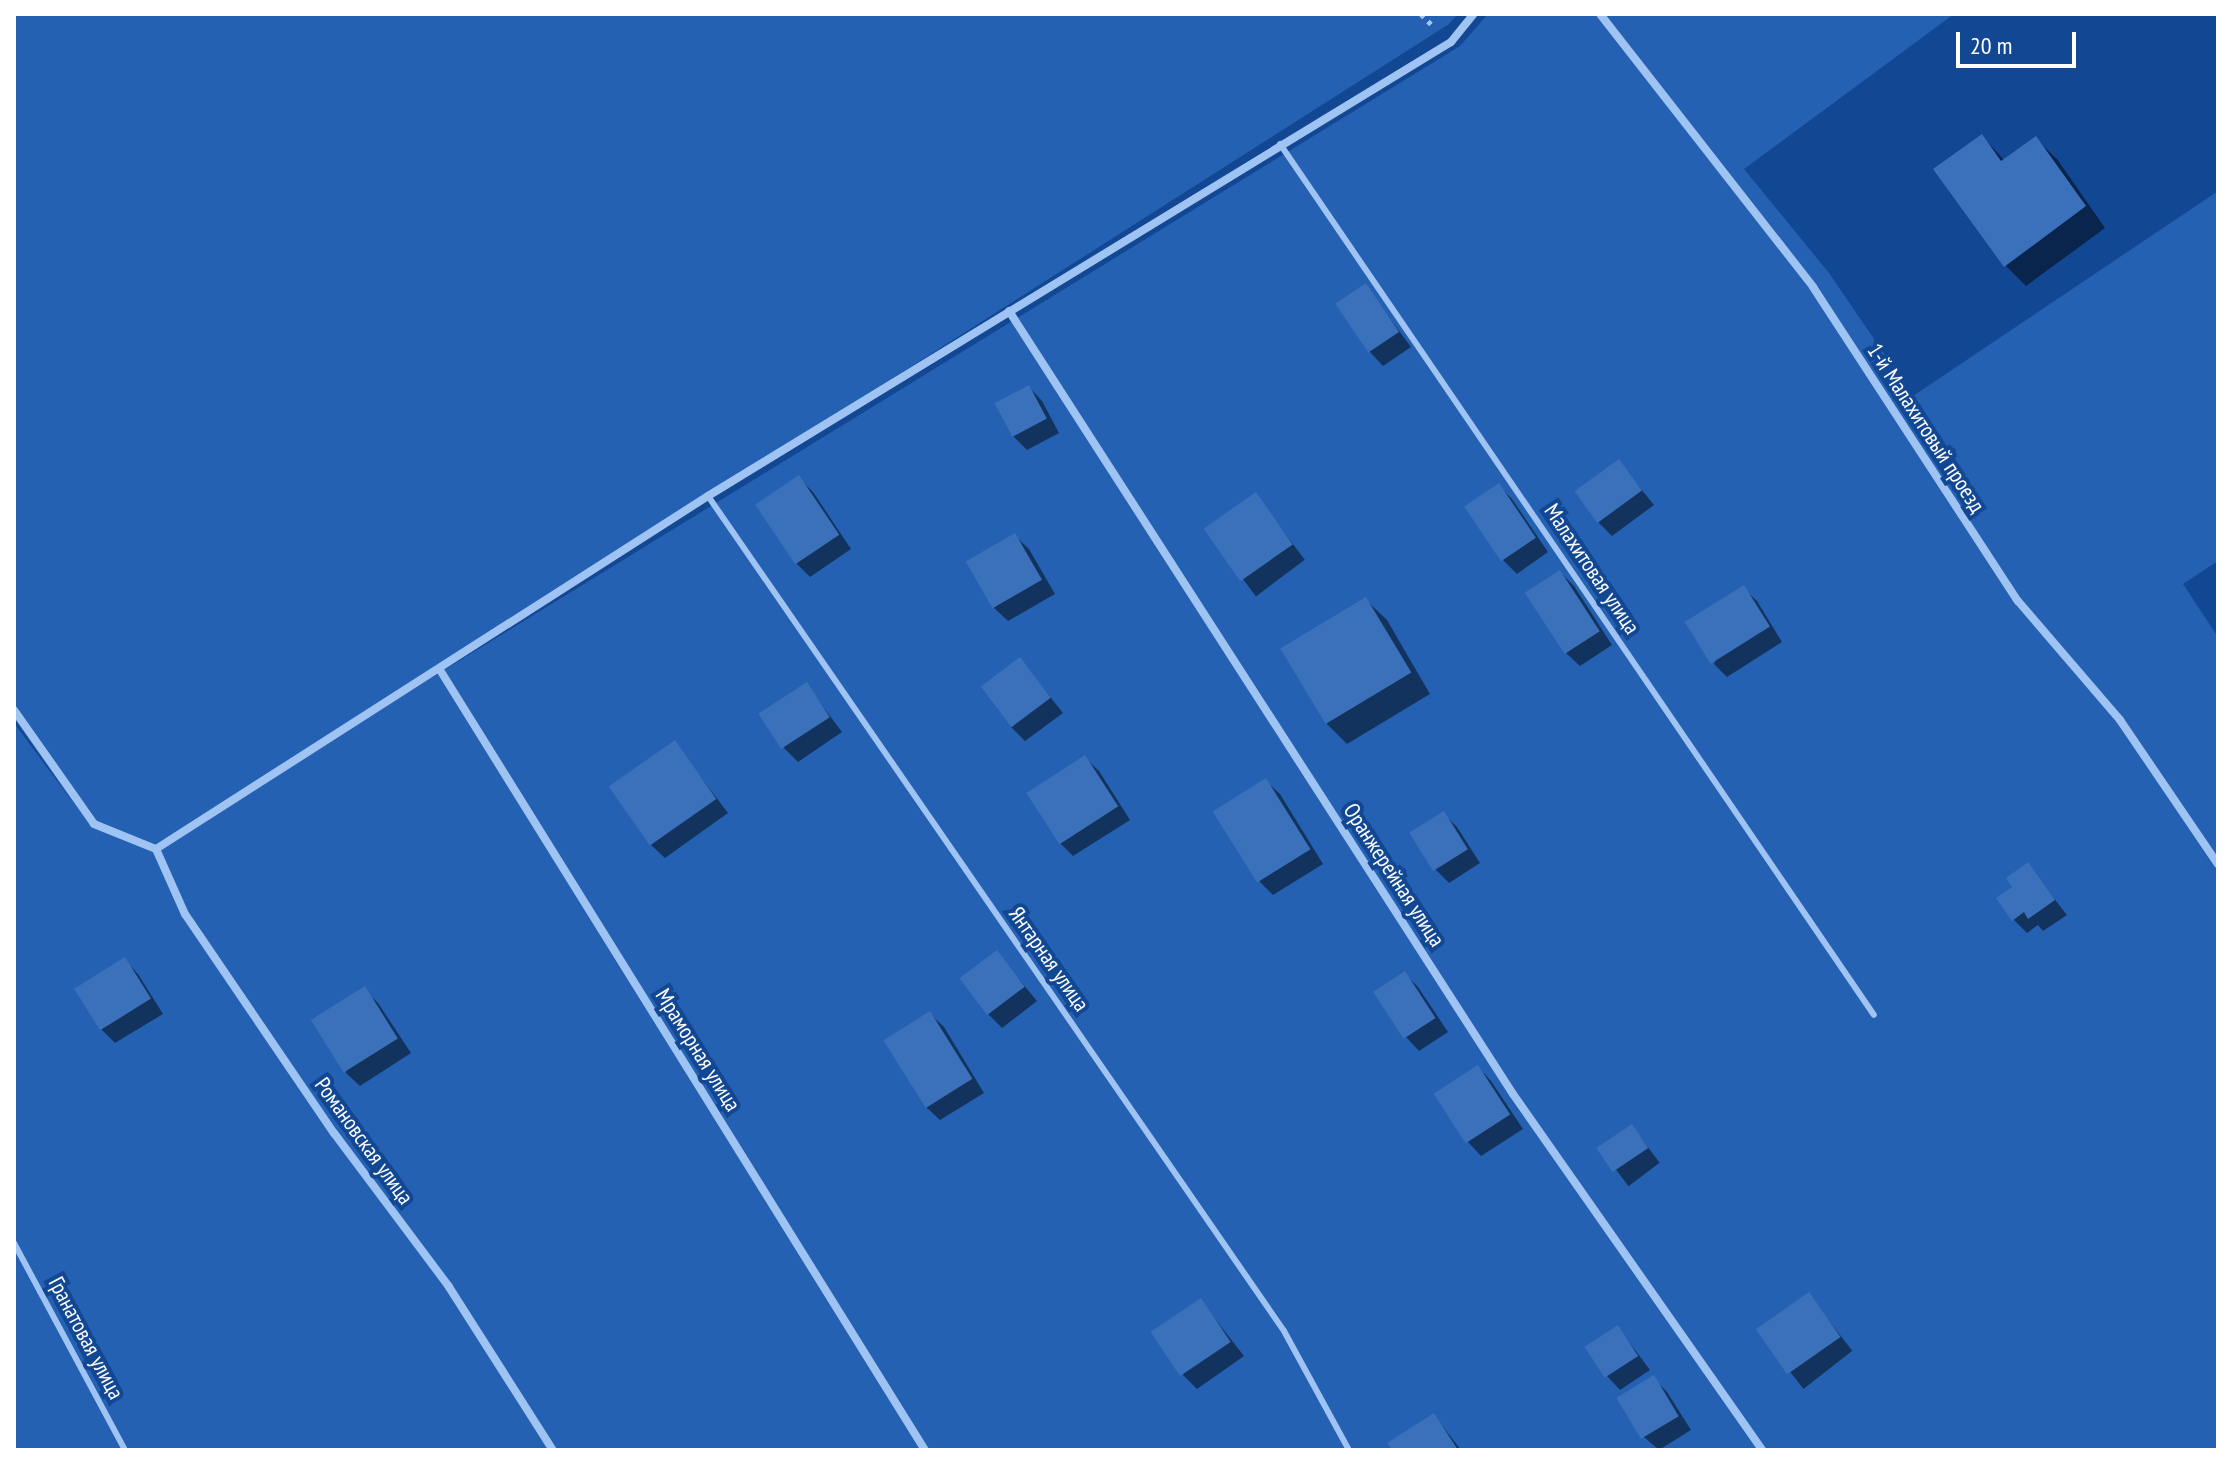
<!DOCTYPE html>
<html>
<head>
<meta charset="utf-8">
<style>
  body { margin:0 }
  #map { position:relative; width:2232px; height:1464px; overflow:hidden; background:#124793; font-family:"PT Sans Narrow",sans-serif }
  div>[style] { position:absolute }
  .green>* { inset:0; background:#2461b2 }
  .shadow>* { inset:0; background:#0007; transform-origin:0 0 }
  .building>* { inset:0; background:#3b71bb; transform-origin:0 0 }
  .path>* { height:5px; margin-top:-2.5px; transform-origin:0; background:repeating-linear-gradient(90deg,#9fc3f2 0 4px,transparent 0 10px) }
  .lane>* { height:6px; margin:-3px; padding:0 3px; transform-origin:3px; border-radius:3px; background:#9fc3f2 }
  .street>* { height:8px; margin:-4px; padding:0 4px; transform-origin:4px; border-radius:4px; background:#9fc3f2 }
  span { translate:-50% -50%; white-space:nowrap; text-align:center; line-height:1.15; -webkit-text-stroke:8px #124793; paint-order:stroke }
  .street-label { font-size:22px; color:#fff }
  .frame { position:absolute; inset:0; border:16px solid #fff; pointer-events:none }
  .scale { position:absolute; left:1956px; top:32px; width:120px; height:36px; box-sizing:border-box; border:4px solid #fff; border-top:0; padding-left:10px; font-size:24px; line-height:28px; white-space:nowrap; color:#fff; -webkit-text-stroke:6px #124793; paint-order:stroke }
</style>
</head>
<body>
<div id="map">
  <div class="green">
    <div style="clip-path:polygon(14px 14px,1458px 14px,1449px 24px,185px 829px,1460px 46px,1488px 14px,1954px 14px,1744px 169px,1829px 273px,1913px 396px,2218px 191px,2218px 561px,2183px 584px,2218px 637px,2218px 1450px,14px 1450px,14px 723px,75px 805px,14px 718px)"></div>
  </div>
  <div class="shadow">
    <div style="clip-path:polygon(1982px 136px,2005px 161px,2036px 139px,2057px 159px,2105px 228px,2026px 286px,2005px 265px)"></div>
    <div style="clip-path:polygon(1365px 285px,1411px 347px,1383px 366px,1370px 352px,1338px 304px)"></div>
    <div style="clip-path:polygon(1029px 387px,1042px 401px,1059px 433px,1027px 450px,1013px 436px)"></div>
    <div style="clip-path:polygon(1619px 462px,1654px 505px,1612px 536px,1598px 522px)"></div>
    <div style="clip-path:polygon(799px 478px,813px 492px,851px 549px,810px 577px,796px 563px)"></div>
    <div style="clip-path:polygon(1499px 486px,1512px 499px,1548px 552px,1517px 574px,1503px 560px,1467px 507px)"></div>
    <div style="left:1256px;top:495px;width:81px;height:61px;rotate:53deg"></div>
    <div style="clip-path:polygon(1015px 536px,1029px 549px,1055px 594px,1008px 621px,994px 608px)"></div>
    <div style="clip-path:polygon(1560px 572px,1574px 586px,1612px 645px,1580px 666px,1566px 653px)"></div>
    <div style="clip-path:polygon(1743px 588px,1757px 601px,1782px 642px,1727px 677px,1714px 664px)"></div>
    <div style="clip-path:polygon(1366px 600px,1387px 620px,1430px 694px,1347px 744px,1326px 723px)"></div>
    <div style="clip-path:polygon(1020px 659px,1063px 713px,1025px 741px,1011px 727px)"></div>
    <div style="clip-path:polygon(807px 685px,842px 732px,798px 762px,784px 748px)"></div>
    <div style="clip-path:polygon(675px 743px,728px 813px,665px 858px,651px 845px)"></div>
    <div style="clip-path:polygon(1085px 758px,1099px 771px,1130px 820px,1073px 856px,1060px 843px)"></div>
    <div style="clip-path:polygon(1266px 781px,1280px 794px,1323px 864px,1273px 895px,1260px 882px)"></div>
    <div style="clip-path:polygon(1443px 813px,1457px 827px,1480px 863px,1449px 883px,1435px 869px)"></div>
    <div style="clip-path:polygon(2028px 865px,2067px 915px,2043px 931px,2038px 925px,2027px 933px,2013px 919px,2015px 887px)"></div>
    <div style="clip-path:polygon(997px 953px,1037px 1001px,1002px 1028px,988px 1014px)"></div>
    <div style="clip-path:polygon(125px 960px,138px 974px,163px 1014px,115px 1043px,101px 1029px,77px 989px)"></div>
    <div style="clip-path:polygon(1405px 974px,1418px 987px,1448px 1032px,1419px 1051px,1406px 1037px)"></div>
    <div style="clip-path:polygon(364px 989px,378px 1003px,411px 1053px,360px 1086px,346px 1073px)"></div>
    <div style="clip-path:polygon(930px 1014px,944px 1027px,984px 1093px,940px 1120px,926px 1107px)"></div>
    <div style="clip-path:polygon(1478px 1067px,1491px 1081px,1523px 1129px,1481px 1156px,1468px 1142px,1437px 1094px)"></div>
    <div style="left:1632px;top:1126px;width:46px;height:39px;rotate:53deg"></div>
    <div style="left:1808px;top:1294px;width:72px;height:62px;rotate:52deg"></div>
    <div style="clip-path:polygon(1201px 1301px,1244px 1356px,1197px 1389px,1183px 1375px)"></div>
    <div style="clip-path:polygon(1618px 1327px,1650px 1370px,1620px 1390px,1607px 1376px)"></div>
    <div style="clip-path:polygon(1653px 1378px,1667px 1392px,1691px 1430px,1659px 1450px,1644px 1437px,1620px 1399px)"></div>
    <div style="clip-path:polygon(1434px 1415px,1461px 1450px,1394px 1450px)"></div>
  </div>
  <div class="building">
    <div style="clip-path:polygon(1982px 134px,2001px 161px,2036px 136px,2086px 206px,2004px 267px,1933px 169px)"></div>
    <div style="left:1366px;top:283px;width:59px;height:37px;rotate:56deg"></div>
    <div style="left:1029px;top:385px;width:38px;height:39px;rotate:62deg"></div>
    <div style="left:1619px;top:459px;width:39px;height:55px;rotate:54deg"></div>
    <div style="left:799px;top:475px;width:72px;height:53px;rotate:56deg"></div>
    <div style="left:1499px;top:483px;width:66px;height:42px;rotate:56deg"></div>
    <div style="left:1256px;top:492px;width:64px;height:64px;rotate:55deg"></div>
    <div style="left:1015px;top:533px;width:54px;height:57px;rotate:60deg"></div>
    <div style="left:1560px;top:570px;width:73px;height:42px;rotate:57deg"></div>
    <div style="left:1744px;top:585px;width:49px;height:70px;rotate:58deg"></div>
    <div style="left:1366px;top:597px;width:88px;height:100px;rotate:59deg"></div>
    <div style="left:1020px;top:657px;width:51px;height:49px;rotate:53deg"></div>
    <div style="left:807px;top:682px;width:42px;height:58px;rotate:57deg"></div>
    <div style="left:675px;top:740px;width:72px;height:81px;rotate:55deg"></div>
    <div style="left:1085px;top:755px;width:61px;height:70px;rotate:57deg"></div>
    <div style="left:1266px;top:778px;width:84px;height:63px;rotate:58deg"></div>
    <div style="left:1444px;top:811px;width:45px;height:41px;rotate:58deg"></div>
    <div style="clip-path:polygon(2028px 862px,2055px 900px,2028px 919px,2024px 912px,2012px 921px,1996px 898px,2012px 887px,2006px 878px)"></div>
    <div style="left:997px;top:950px;width:46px;height:47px;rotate:53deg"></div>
    <div style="left:125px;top:957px;width:49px;height:60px;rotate:58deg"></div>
    <div style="left:1405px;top:971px;width:56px;height:38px;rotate:57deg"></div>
    <div style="left:365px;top:986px;width:62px;height:64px;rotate:58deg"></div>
    <div style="left:930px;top:1011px;width:80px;height:55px;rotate:58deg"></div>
    <div style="left:1478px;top:1065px;width:59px;height:53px;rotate:57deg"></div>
    <div style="left:1632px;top:1124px;width:29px;height:43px;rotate:56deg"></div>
    <div style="left:1809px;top:1292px;width:55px;height:65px;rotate:55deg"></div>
    <div style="left:1201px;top:1298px;width:53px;height:61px;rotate:56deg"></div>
    <div style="left:1618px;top:1325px;width:37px;height:40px;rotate:57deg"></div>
    <div style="left:1654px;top:1375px;width:48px;height:44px;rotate:59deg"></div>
    <div style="clip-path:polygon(1434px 1413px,1458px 1450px,1392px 1450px,1387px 1443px)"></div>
  </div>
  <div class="path">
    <div style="left:1421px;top:14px;width:18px;rotate:45deg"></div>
  </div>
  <div class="lane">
    <div style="left:1280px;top:144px;width:1054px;rotate:55.71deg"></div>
    <div style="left:708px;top:496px;width:1014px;rotate:55.4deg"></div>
    <div style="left:1284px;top:1331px;width:136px;rotate:61.4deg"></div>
    <div style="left:14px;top:1243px;width:235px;rotate:61.8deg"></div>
  </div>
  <div class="street">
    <div style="left:1600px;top:14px;width:346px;rotate:52deg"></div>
    <div style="left:1813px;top:287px;width:375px;rotate:56.9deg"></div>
    <div style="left:2018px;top:601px;width:157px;rotate:49.4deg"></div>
    <div style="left:2120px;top:720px;width:174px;rotate:55.8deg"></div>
    <div style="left:1009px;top:311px;width:931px;rotate:57.23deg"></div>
    <div style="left:1513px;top:1094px;width:434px;rotate:55deg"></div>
    <div style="left:440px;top:670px;width:918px;rotate:58.13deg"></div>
    <div style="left:14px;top:710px;width:139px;rotate:54.9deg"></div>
    <div style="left:94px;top:824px;width:67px;rotate:22deg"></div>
    <div style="left:156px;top:849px;width:655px;rotate:-32.6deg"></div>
    <div style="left:708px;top:496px;width:871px;rotate:-31.43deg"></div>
    <div style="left:1451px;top:42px;width:36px;rotate:-51deg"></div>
    <div style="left:156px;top:849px;width:71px;rotate:66deg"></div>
    <div style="left:185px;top:914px;width:265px;rotate:55.8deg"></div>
    <div style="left:334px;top:1133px;width:192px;rotate:53.2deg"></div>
    <div style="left:449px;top:1287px;width:193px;rotate:57.5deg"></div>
  </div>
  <div class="street-label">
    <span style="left:1926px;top:428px;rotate:57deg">1-й Малахитовый проезд</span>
    <span style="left:1592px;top:569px;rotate:56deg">Малахитовая улица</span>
    <span style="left:1394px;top:875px;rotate:57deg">Оранжерейная улица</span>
    <span style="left:1049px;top:959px;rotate:55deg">Янтарная улица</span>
    <span style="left:698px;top:1050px;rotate:58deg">Мраморная улица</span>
    <span style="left:364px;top:1141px;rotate:54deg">Романовская улица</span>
    <span style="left:86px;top:1338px;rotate:62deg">Гранатовая улица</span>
  </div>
  <div class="frame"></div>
  <div class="scale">20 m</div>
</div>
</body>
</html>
